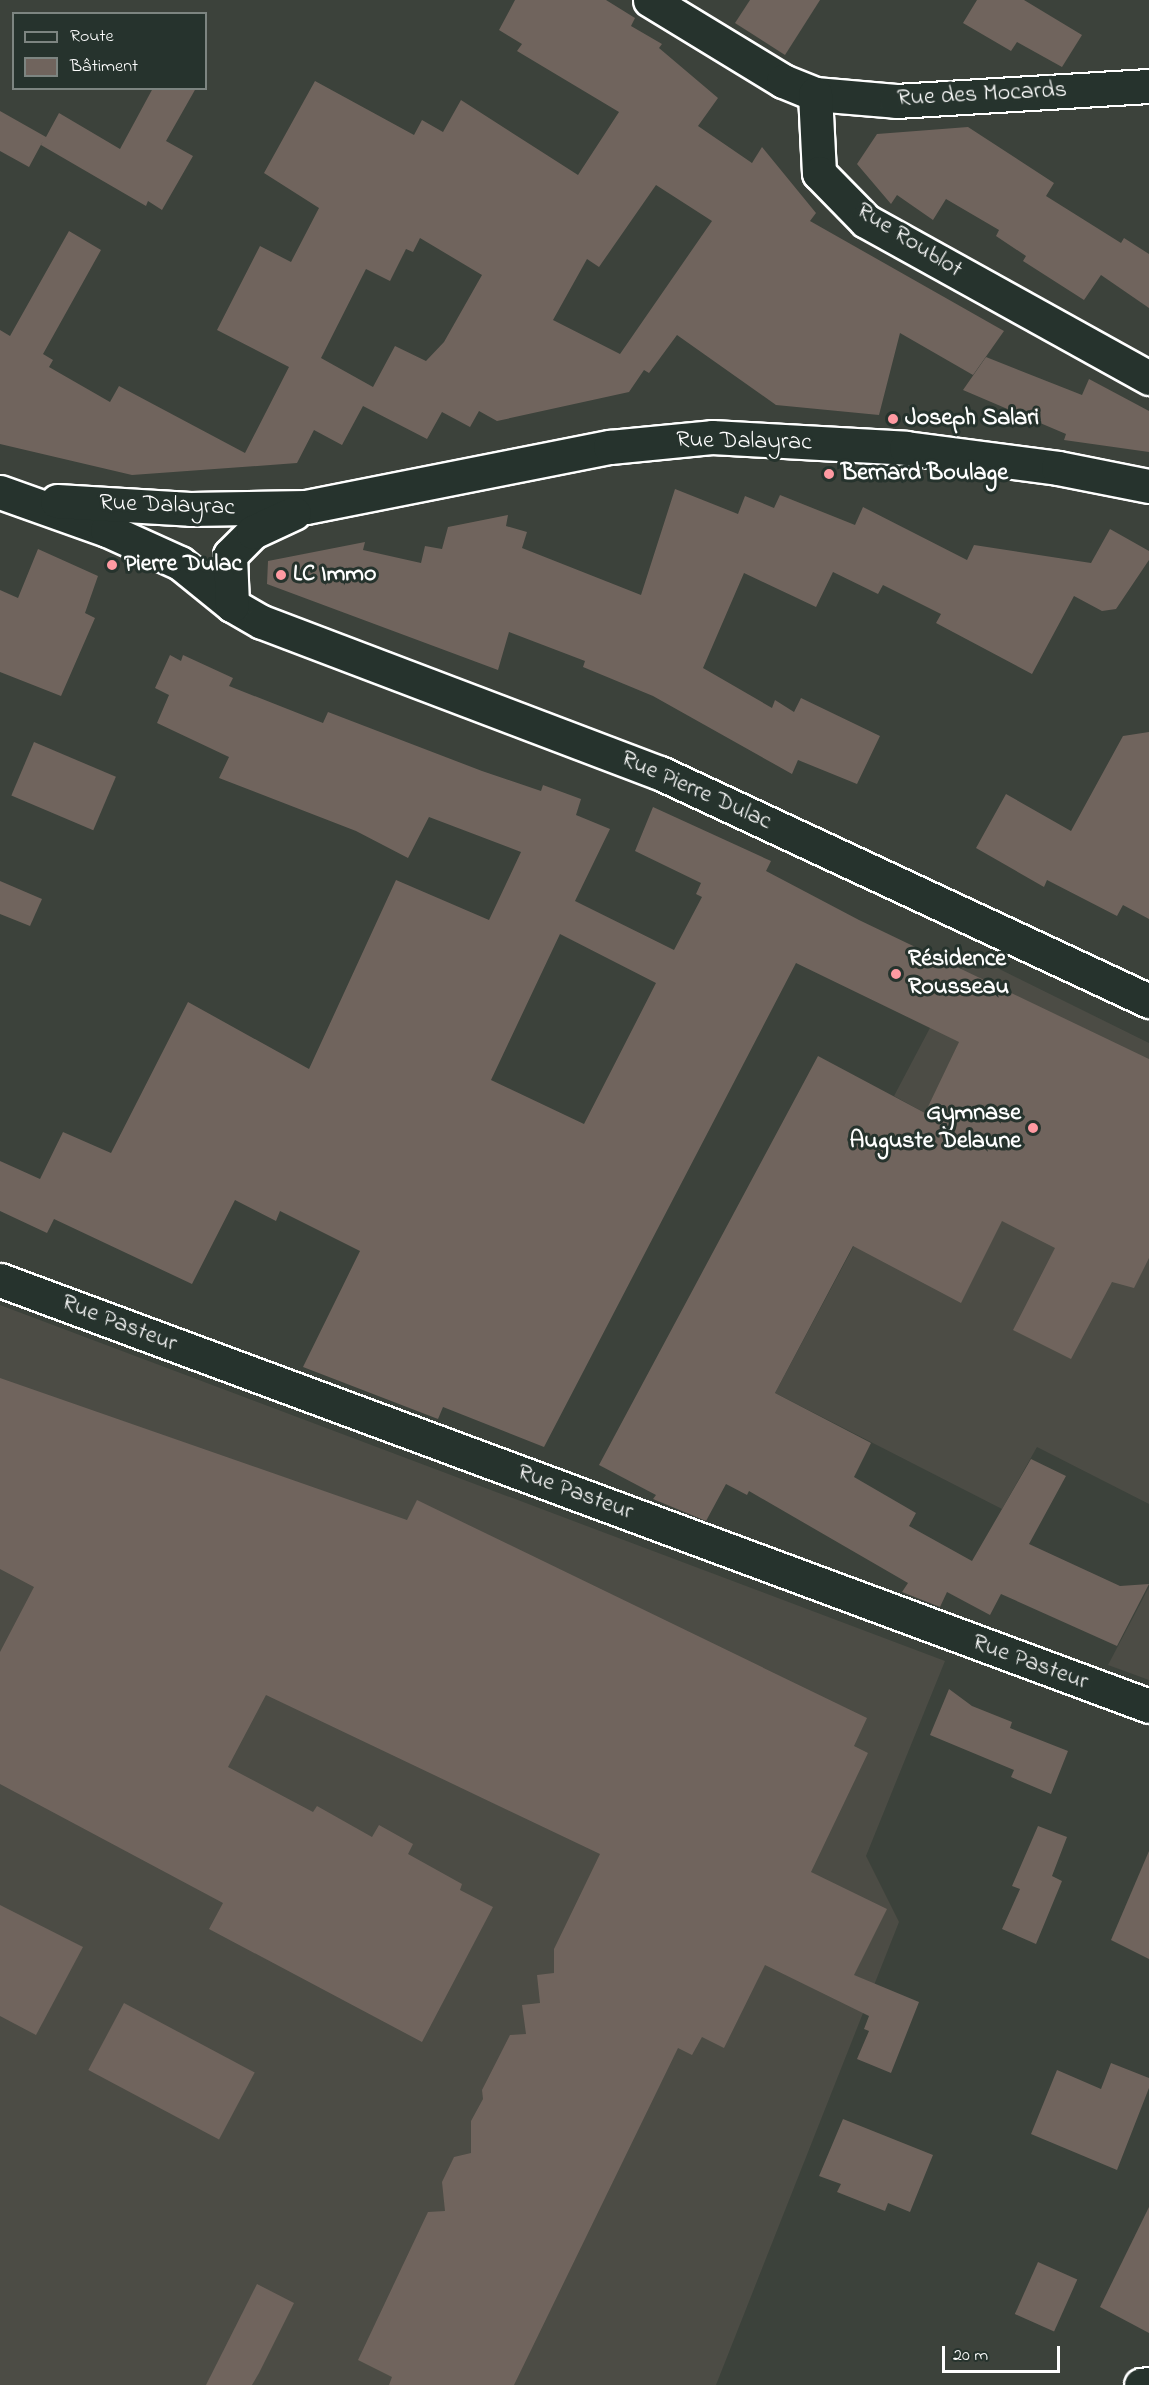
<!DOCTYPE html>
<html>
<head>
<meta charset="utf-8">
<style>
  body { margin:0 }
  #map { position:relative; width:1149px; height:2385px; overflow:hidden; background:#3c423b; font-family:"Indie Flower",sans-serif }
  div>[style] { position:absolute }
  .built>* { inset:0; background:#4c4c45 }
  .building>* { inset:0; background:#70645d; transform-origin:0 0 }
  .roads { filter:drop-shadow(2px 0 #fff) drop-shadow(-2px 0 #fff) drop-shadow(0 2px #fff) drop-shadow(0 -2px #fff) }
  .minor>* { height:33px; margin:-16.5px; padding:0 16.5px; transform-origin:16.5px; border-radius:16.5px; background:#26332d }
  .secondary>* { height:33px; margin:-16.5px; padding:0 16.5px; transform-origin:16.5px; border-radius:16.5px; background:#26332d }
  .dots>* { width:16px; height:16px; translate:-50% -50%; box-sizing:border-box; border:3px solid #26332d; border-radius:50% }
  span { translate:-50% -50%; white-space:nowrap; text-align:center; line-height:1.15; -webkit-text-stroke:6px #26332d; paint-order:stroke }
  .street-label { font-size:24px; color:#fff }
  .poi-label { font-size:24px; color:#fff; font-weight:700 }
  .left { translate:0 -50%; text-align:left }
  .right { translate:-100% -50%; text-align:right }
  .legend { position:absolute; left:12px; top:12px; width:195px; height:78px; box-sizing:border-box; background:#26332d; border:2px solid #7d8581; margin:0; padding:8px 10px; list-style:none; font-size:18px; color:#fff }
  .legend li { display:flex; align-items:center; gap:12px; height:30px }
  .legend b { width:30px; border:2px solid #7d8581 }
  .scale { position:absolute; left:942px; top:2346px; width:118px; height:27px; box-sizing:border-box; border:3px solid #fff; border-top:0; padding-left:8px; font-size:18px; line-height:21px; white-space:nowrap; color:#fff; -webkit-text-stroke:4px #26332d; paint-order:stroke }
</style>
</head>
<body>
<div id="map">
  <div class="built">
    <div style="clip-path:polygon(969px 954px,1149px 1043px,1149px 1504px,1037px 1447px,1002px 1509px,775px 1393px,925px 1113px,894px 1096px)"></div>
    <div style="clip-path:polygon(0 1305px,945px 1661px,866px 1856px,899px 1922px,716px 2385px,0 2385px)"></div>
    <div style="clip-path:polygon(1149px 1587px,1149px 1680px,1108px 1665px)"></div>
  </div>
  <div class="building">
    <div style="clip-path:polygon(evenodd,515px 0,606px 0,635px 18px,631px 26px,662px 44px,659px 48px,718px 98px,698px 126px,752px 163px,762px 147px,816px 213px,810px 221px,1004px 331px,973px 375px,900px 333px,879px 415px,776px 405px,677px 335px,649px 373px,644px 370px,629px 392px,497px 421px,479px 411px,470px 427px,442px 412px,427px 439px,363px 406px,342px 445px,314px 430px,297px 463px,132px 475px,0 444px,0 330px,10px 336px,69px 231px,101px 250px,43px 354px,53px 360px,49px 367px,110px 402px,119px 386px,245px 453px,289px 367px,217px 330px,260px 246px,291px 262px,319px 208px,264px 173px,315px 81px,414px 135px,422px 120px,443px 132px,461px 100px,578px 175px,619px 112px,517px 51px,522px 44px,499px 30px,515px 0,656px 185px,712px 221px,620px 354px,553px 320px,587px 259px,599px 267px,656px 185px,515px 0,420px 238px,482px 275px,444px 342px,426px 361px,395px 346px,373px 387px,321px 358px,366px 269px,390px 281px,406px 249px,413px 252px,420px 238px)"></div>
    <div style="clip-path:polygon(750px 0,820px 0,785px 55px,735px 23px)"></div>
    <div style="clip-path:polygon(977px 0,1024px 0,1082px 35px,1062px 67px,1017px 42px,1011px 51px,963px 23px)"></div>
    <div style="clip-path:polygon(153px 88px,196px 88px,166px 141px,193px 156px,162px 210px,148px 201px,146px 206px,41px 145px,43px 141px,29px 167px,0 151px,0 111px,46px 137px,59px 113px,120px 149px)"></div>
    <div style="clip-path:polygon(968px 127px,1054px 183px,1046px 196px,1121px 243px,1124px 238px,1149px 254px,1149px 308px,1101px 275px,1084px 300px,1023px 261px,1026px 256px,996px 236px,999px 230px,946px 199px,933px 220px,897px 195px,891px 204px,857px 164px,877px 134px)"></div>
    <div style="clip-path:polygon(986px 357px,1082px 395px,1089px 379px,1149px 411px,1149px 452px,1064px 440px,1066px 434px,963px 390px)"></div>
    <div style="clip-path:polygon(675px 489px,738px 514px,745px 496px,774px 508px,780px 495px,855px 525px,863px 507px,967px 560px,974px 545px,1091px 563px,1110px 529px,1149px 551px,1149px 560px,1116px 609px,1102px 611px,1074px 596px,1032px 674px,936px 623px,941px 614px,883px 585px,878px 594px,833px 572px,816px 607px,744px 573px,703px 668px,772px 708px,775px 700px,794px 712px,801px 698px,880px 736px,857px 784px,798px 760px,792px 774px,653px 696px,583px 667px,585px 661px,509px 632px,498px 670px,267px 584px,268px 561px,365px 542px,363px 550px,421px 563px,425px 546px,442px 549px,448px 527px,508px 515px,506px 526px,527px 532px,522px 548px,641px 595px)"></div>
    <div style="clip-path:polygon(38px 549px,98px 576px,85px 613px,95px 618px,61px 696px,0 672px,0 590px,18px 598px)"></div>
    <div style="clip-path:polygon(evenodd,170px 655px,181px 661px,183px 655px,233px 678px,229px 686px,323px 723px,328px 712px,482px 771px,541px 791px,543px 785px,581px 799px,576px 815px,610px 829px,575px 901px,674px 950px,702px 897px,696px 894px,701px 883px,635px 851px,653px 807px,771px 861px,766px 871px,859px 920px,1149px 1059px,1149px 1258px,1134px 1288px,1112px 1282px,1071px 1359px,1013px 1330px,1055px 1248px,1002px 1221px,961px 1303px,853px 1246px,775px 1393px,871px 1443px,854px 1477px,916px 1513px,909px 1526px,972px 1561px,1031px 1459px,1066px 1476px,1029px 1544px,1120px 1586px,1149px 1584px,1117px 1646px,1001px 1594px,990px 1615px,947px 1592px,940px 1607px,902px 1592px,908px 1583px,749px 1491px,747px 1495px,726px 1484px,706px 1521px,653px 1499px,656px 1495px,599px 1465px,818px 1056px,925px 1113px,959px 1042px,796px 963px,544px 1447px,443px 1407px,438px 1419px,303px 1367px,360px 1251px,280px 1211px,276px 1221px,235px 1200px,192px 1284px,54px 1219px,47px 1233px,0 1211px,0 1161px,40px 1179px,63px 1132px,111px 1153px,188px 1002px,309px 1069px,396px 880px,489px 920px,521px 852px,429px 817px,408px 858px,356px 831px,219px 778px,229px 757px,157px 723px,169px 695px,155px 688px,170px 655px,560px 934px,656px 983px,584px 1124px,491px 1080px,560px 934px)"></div>
    <div style="clip-path:polygon(1149px 732px,1149px 919px,1123px 905px,1117px 916px,1047px 880px,1044px 887px,976px 848px,1006px 794px,1071px 831px,1123px 736px)"></div>
    <div style="left:34px;top:742px;width:89px;height:58px;rotate:23deg"></div>
    <div style="clip-path:polygon(0 881px,42px 899px,30px 926px,0 914px)"></div>
    <div style="clip-path:polygon(0 1378px,407px 1520px,417px 1500px,867px 1718px,854px 1746px,868px 1753px,811px 1872px,887px 1909px,854px 1975px,919px 2002px,891px 2073px,857px 2059px,869px 2031px,864px 2029px,869px 2016px,765px 1965px,724px 2048px,702px 2037px,692px 2055px,678px 2048px,514px 2385px,389px 2385px,392px 2377px,358px 2360px,428px 2212px,445px 2211px,442px 2182px,454px 2157px,471px 2153px,471px 2121px,483px 2099px,482px 2090px,510px 2035px,526px 2034px,522px 2005px,540px 2003px,537px 1975px,554px 1973px,554px 1949px,600px 1854px,266px 1695px,228px 1767px,313px 1812px,317px 1806px,372px 1837px,379px 1825px,413px 1844px,408px 1854px,462px 1884px,460px 1890px,493px 1907px,422px 2042px,209px 1929px,223px 1903px,0 1784px,0 1652px,34px 1587px,0 1569px)"></div>
    <div style="clip-path:polygon(949px 1689px,972px 1706px,1012px 1722px,1010px 1728px,1068px 1751px,1051px 1794px,1011px 1777px,1014px 1770px,930px 1735px)"></div>
    <div style="clip-path:polygon(1038px 1826px,1067px 1837px,1052px 1876px,1062px 1881px,1036px 1944px,1002px 1929px,1020px 1889px,1012px 1886px)"></div>
    <div style="clip-path:polygon(1149px 1851px,1149px 1959px,1111px 1940px)"></div>
    <div style="clip-path:polygon(0 1905px,83px 1947px,36px 2035px,0 2016px)"></div>
    <div style="left:124px;top:2003px;width:148px;height:76px;rotate:28deg"></div>
    <div style="clip-path:polygon(1111px 2063px,1149px 2078px,1149px 2088px,1117px 2170px,1031px 2134px,1057px 2070px,1101px 2089px)"></div>
    <div style="clip-path:polygon(843px 2119px,933px 2155px,910px 2212px,888px 2203px,885px 2211px,837px 2192px,841px 2184px,819px 2176px)"></div>
    <div style="clip-path:polygon(1149px 2207px,1149px 2333px,1100px 2307px)"></div>
    <div style="left:1038px;top:2262px;width:43px;height:57px;rotate:24deg"></div>
    <div style="clip-path:polygon(257px 2284px,294px 2303px,259px 2373px,252px 2385px,206px 2385px)"></div>
  </div>
  <div class="roads">
    <div class="minor">
      <div style="left:650px;top:0;width:156px;rotate:31.3deg"></div>
      <div style="left:783px;top:81px;width:35px;rotate:22deg"></div>
      <div style="left:815px;top:94px;width:81px;rotate:4.9deg"></div>
      <div style="left:896px;top:101px;width:253px;rotate:-3.4deg"></div>
      <div style="left:815px;top:94px;width:79px;rotate:87.1deg"></div>
      <div style="left:819px;top:173px;width:67px;rotate:45.6deg"></div>
      <div style="left:866px;top:221px;width:324px;rotate:29deg"></div>
      <div style="left:0;top:1280px;width:1225px;rotate:20.34deg"></div>
      <div style="left:1141px;top:2385px;width:8px;rotate:-7deg"></div>
    </div>
    <div class="secondary">
      <div style="left:0;top:492px;width:114px;rotate:19.6deg"></div>
      <div style="left:107px;top:530px;width:80px;rotate:24.3deg"></div>
      <div style="left:180px;top:563px;width:67px;rotate:38.9deg"></div>
      <div style="left:232px;top:605px;width:34px;rotate:30deg"></div>
      <div style="left:262px;top:622px;width:426px;rotate:20.8deg"></div>
      <div style="left:660px;top:773px;width:540px;rotate:25deg"></div>
      <div style="left:57px;top:501px;width:133px;rotate:3.4deg"></div>
      <div style="left:190px;top:509px;width:116px;rotate:-1deg"></div>
      <div style="left:306px;top:507px;width:310px;rotate:-11.2deg"></div>
      <div style="left:610px;top:447px;width:102px;rotate:-5.6deg"></div>
      <div style="left:712px;top:437px;width:194px;rotate:3.2deg"></div>
      <div style="left:906px;top:448px;width:153px;rotate:7.5deg"></div>
      <div style="left:1058px;top:468px;width:93px;rotate:11.2deg"></div>
      <div style="left:232px;top:605px;width:50px;rotate:-92.3deg"></div>
      <div style="left:230px;top:555px;width:33px;rotate:-45deg"></div>
      <div style="left:253px;top:532px;width:45px;rotate:-24.9deg"></div>
    </div>
  </div>
  <div class="dots">
    <div style="left:893px;top:419px;background:#ff9aa2"></div>
    <div style="left:829px;top:474px;background:#ff9aa2"></div>
    <div style="left:112px;top:565px;background:#ff9aa2"></div>
    <div style="left:281px;top:575px;background:#ff9aa2"></div>
    <div style="left:896px;top:974px;background:#ff9aa2"></div>
    <div style="left:1033px;top:1128px;background:#ff9aa2"></div>
  </div>
  <div class="street-label">
    <span style="left:982px;top:95px;rotate:-3deg">Rue des Mocards</span>
    <span style="left:909px;top:241px;rotate:32deg">Rue Roublot</span>
    <span style="left:744px;top:442px;rotate:1deg">Rue Dalayrac</span>
    <span style="left:167px;top:506px;rotate:2deg">Rue Dalayrac</span>
    <span style="left:696px;top:791px;rotate:24deg">Rue Pierre Dulac</span>
    <span style="left:119px;top:1324px;rotate:21deg">Rue Pasteur</span>
    <span style="left:575px;top:1493px;rotate:20deg">Rue Pasteur</span>
    <span style="left:1030px;top:1663px;rotate:20deg">Rue Pasteur</span>
  </div>
  <div class="poi-label">
    <span class="left" style="left:905px;top:419px">Joseph Salari</span>
    <span class="left" style="left:841px;top:474px">Bernard Boulage</span>
    <span class="left" style="left:124px;top:565px">Pierre Dulac</span>
    <span class="left" style="left:293px;top:575px">LC Immo</span>
    <span class="left" style="left:908px;top:974px">Résidence<br>Rousseau</span>
    <span class="right" style="left:1021px;top:1128px">Gymnase<br>Auguste Delaune</span>
  </div>
  <ul class="legend">
  <li><b style="height:8px;background:#26332d"></b>Route</li>
  <li><b style="height:16px;background:#70645d"></b>Bâtiment</li>
  </ul>
  <div class="scale">20 m</div>
</div>
</body>
</html>
